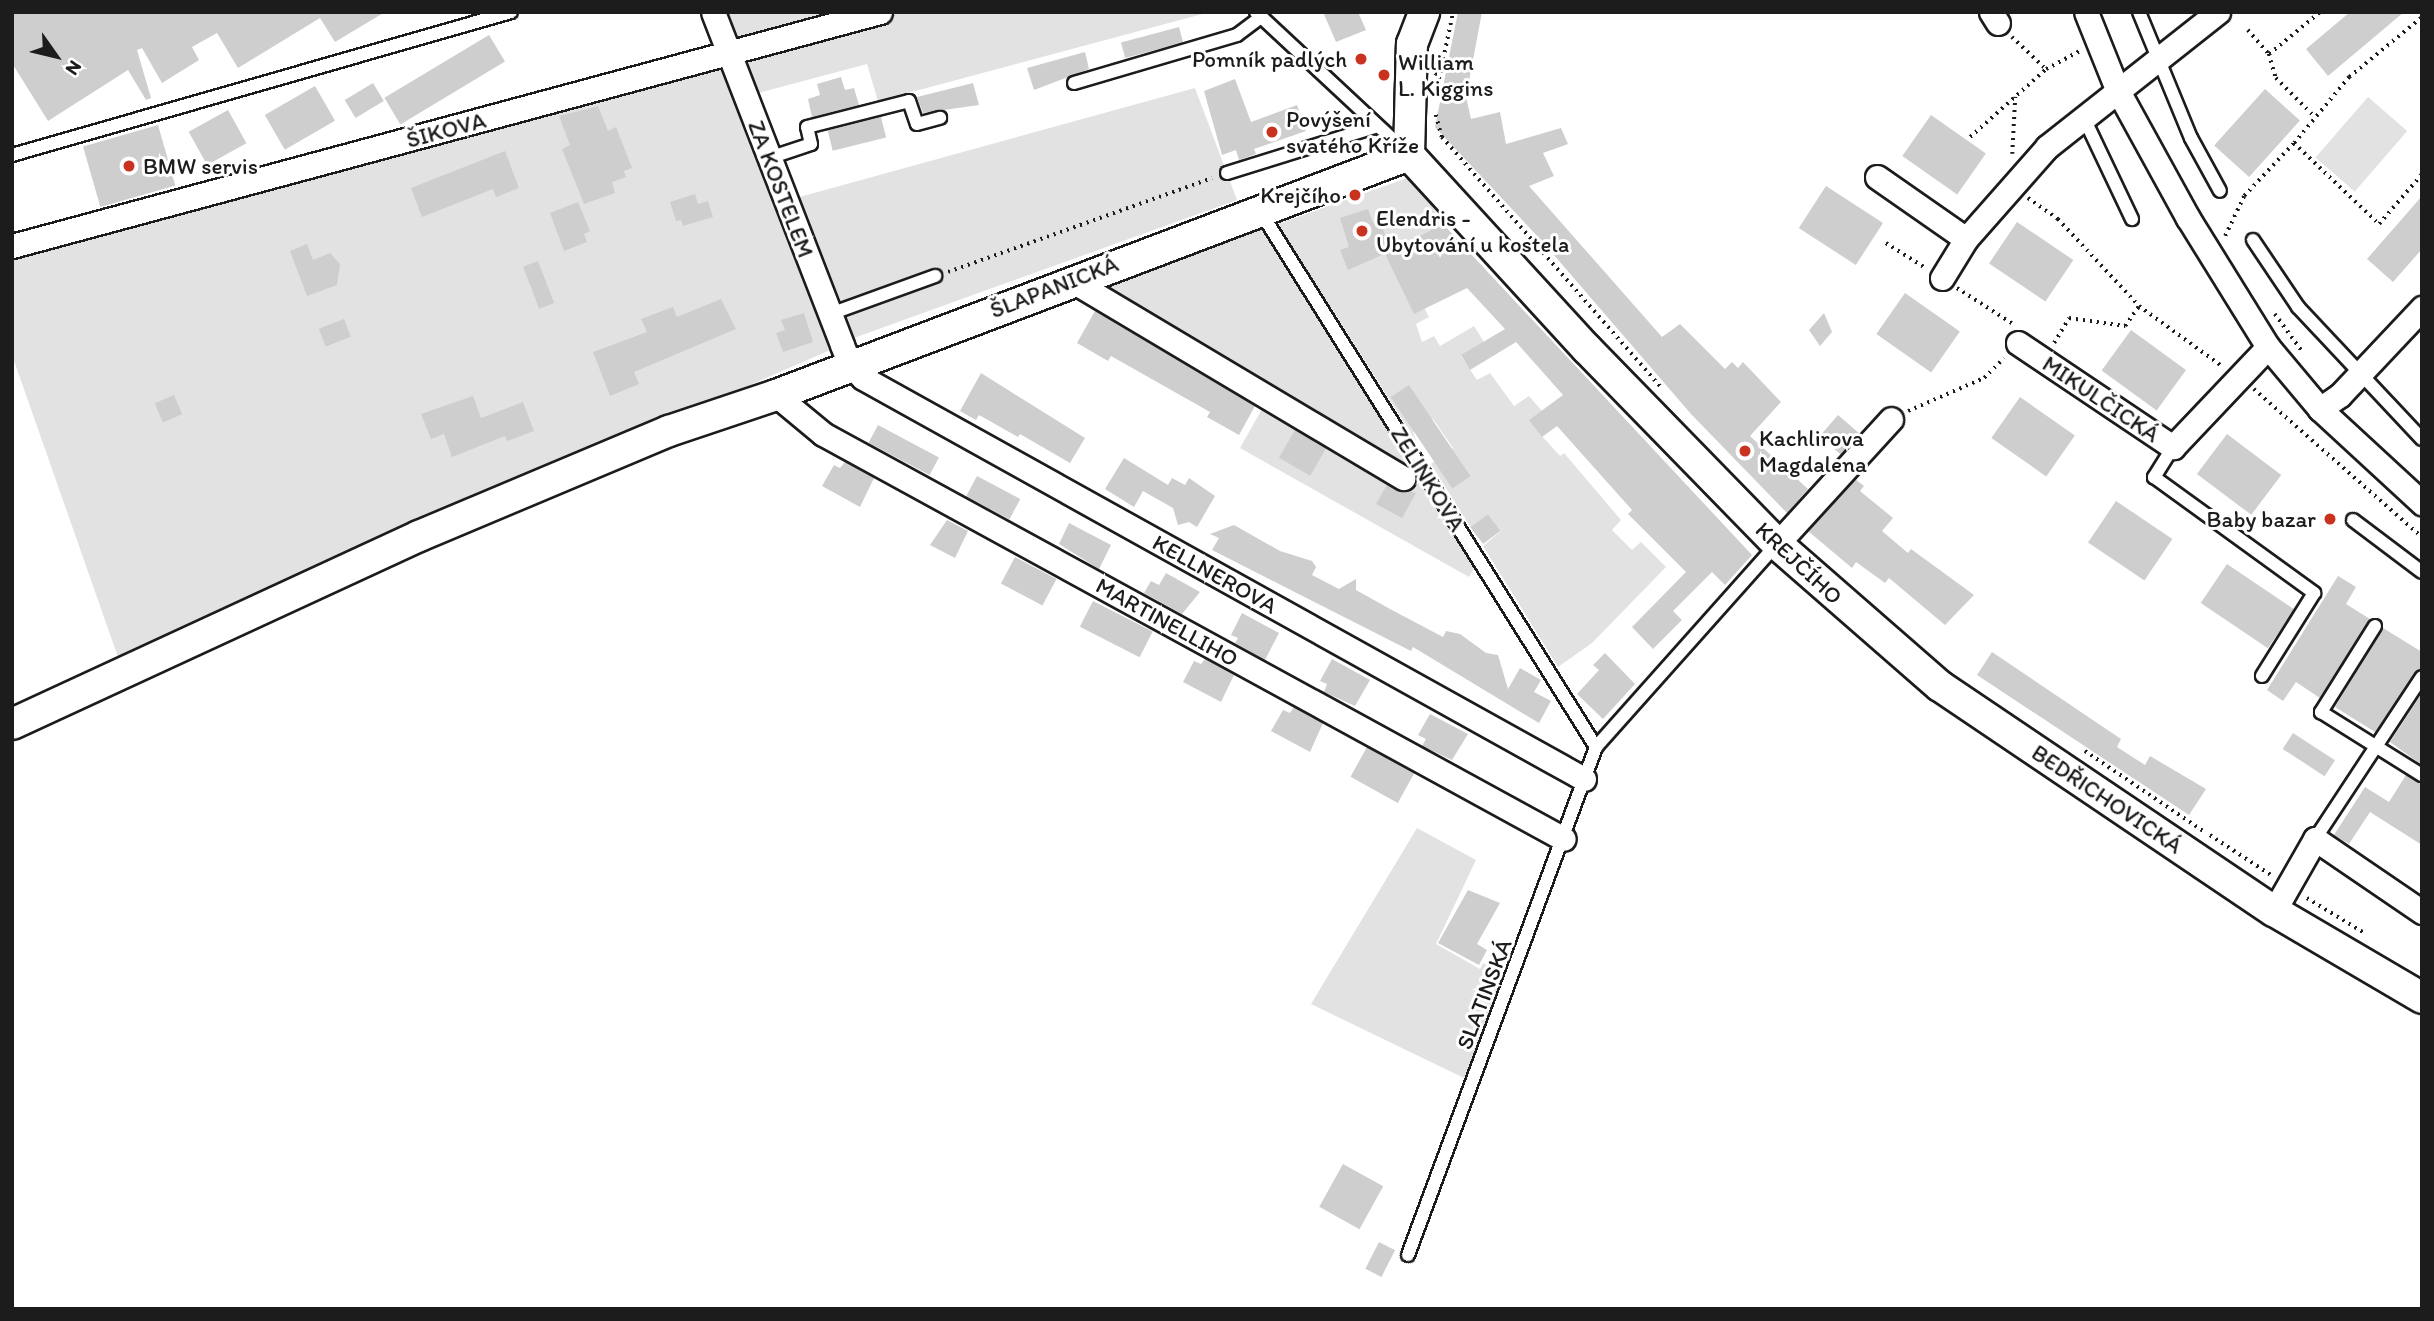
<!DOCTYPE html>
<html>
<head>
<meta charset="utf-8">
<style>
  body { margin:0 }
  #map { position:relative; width:2434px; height:1321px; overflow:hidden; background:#fff; font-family:Itim,sans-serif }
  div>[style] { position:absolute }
  .green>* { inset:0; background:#e2e2e2; transform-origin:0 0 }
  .building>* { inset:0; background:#cecece; transform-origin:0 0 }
  .path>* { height:3.5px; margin-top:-1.75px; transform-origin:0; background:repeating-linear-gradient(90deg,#1c1c1c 0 2px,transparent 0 7px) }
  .roads { filter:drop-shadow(2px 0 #1c1c1c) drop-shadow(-2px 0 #1c1c1c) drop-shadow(0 2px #1c1c1c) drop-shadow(0 -2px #1c1c1c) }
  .service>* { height:12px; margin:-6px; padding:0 6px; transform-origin:6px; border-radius:6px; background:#fff }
  .minor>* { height:23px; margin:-11.5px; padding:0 11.5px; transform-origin:11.5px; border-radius:11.5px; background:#fff }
  .tertiary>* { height:30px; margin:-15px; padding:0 15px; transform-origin:15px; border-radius:15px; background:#fff }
  .dots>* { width:19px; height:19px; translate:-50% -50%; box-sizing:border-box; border:4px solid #fff; border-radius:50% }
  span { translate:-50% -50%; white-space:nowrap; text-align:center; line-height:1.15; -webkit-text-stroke:6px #fff; paint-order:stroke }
  .poi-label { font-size:23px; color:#1c1c1c }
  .right { translate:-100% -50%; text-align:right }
  .left { translate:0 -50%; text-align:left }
  .street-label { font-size:23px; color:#1c1c1c }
  .frame { position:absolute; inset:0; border:14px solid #1c1c1c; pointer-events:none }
  .north { position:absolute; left:21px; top:21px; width:70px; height:70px; -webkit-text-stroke:5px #fff; paint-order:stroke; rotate:124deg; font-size:19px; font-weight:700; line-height:28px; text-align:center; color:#1c1c1c }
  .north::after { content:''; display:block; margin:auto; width:24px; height:32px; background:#1c1c1c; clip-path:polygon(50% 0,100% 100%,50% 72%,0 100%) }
</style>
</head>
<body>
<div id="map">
  <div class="green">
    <div style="clip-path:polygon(701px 12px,1210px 12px,878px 101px,867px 64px,751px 95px,842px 345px,119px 660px,12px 355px,12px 252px,717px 60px)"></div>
    <div style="clip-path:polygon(1195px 88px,1237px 200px,851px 339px,796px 198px)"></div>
    <div style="left:2368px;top:97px;width:52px;height:80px;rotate:41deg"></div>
    <div style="clip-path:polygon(1413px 176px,1443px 224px,1424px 236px,1421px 310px,1425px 309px,1429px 317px,1416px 324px,1422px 342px,1434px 336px,1440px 346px,1474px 326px,1484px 342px,1461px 356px,1477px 380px,1490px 373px,1514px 406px,1529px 396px,1542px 411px,1542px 436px,1560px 456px,1564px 453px,1621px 520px,1612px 530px,1632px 550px,1641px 542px,1666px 567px,1592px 643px,1558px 667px,1483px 546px,1501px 531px,1488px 514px,1471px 528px,1431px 464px,1453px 448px,1433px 419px,1413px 432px,1417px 443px,1278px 224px)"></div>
    <div style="clip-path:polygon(1263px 229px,1476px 564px,1469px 577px,1240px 448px,1266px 402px,1086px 294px)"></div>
    <div style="clip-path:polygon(1417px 828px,1476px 860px,1436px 944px,1480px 969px,1483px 963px,1506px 976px,1466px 1079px,1311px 1004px)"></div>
  </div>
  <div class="building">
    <div style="clip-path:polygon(12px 12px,385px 12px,335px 42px,320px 18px,238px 68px,217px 33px,192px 47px,199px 60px,162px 83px,142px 48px,137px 50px,151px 98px,146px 100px,128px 70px,48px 121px,12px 63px)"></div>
    <div style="clip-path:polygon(1323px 12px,1358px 12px,1366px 30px,1336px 42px)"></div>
    <div style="clip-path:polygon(1458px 12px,1482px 12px,1466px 97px,1471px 119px,1500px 112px,1506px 144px,1561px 128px,1568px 144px,1543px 153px,1554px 176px,1529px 186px,1662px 337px,1680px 324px,1725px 369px,1732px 362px,1738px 368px,1743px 362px,1781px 402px,1750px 436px,1808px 489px,1787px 513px,1691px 414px,1541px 240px,1435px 127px)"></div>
    <div style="clip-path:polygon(2350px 12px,2404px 12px,2328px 76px,2306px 49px)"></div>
    <div style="left:1179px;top:27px;width:16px;height:60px;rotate:75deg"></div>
    <div style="left:489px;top:35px;width:31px;height:122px;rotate:59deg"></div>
    <div style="clip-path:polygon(1085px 52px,1089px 69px,1034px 90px,1027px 68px)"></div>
    <div style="clip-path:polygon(841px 77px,845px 90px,854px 88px,859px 105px,812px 117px,808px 99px,820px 95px,817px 84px)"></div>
    <div style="clip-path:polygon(1235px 79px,1251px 122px,1297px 105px,1306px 131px,1254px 149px,1256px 154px,1239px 160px,1236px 150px,1222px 155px,1204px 91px)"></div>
    <div style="left:373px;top:83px;width:21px;height:33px;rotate:59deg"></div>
    <div style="clip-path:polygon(973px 83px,979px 105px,923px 113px,917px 97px)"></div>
    <div style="left:315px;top:86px;width:40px;height:58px;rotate:60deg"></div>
    <div style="left:2265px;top:89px;width:47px;height:76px;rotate:42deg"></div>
    <div style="clip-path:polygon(598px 106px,608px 131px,616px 127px,632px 168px,624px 171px,626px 177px,612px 182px,615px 193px,584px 204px,562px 149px,570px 145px,559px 116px)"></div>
    <div style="left:228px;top:110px;width:38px;height:45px;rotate:61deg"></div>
    <div style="left:1931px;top:115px;width:67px;height:50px;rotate:35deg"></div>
    <div style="left:881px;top:117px;width:21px;height:55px;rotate:76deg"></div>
    <div style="left:158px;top:125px;width:63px;height:78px;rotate:74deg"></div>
    <div style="clip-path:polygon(505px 151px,519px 188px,496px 197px,493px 189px,422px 217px,411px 188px)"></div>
    <div style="left:1826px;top:186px;width:68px;height:50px;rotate:33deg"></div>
    <div style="clip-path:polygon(695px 194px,698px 204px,708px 201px,713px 217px,683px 226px,681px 220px,676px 221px,670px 202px)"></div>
    <div style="clip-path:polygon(2422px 196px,2422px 249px,2393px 282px,2367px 259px)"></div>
    <div style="clip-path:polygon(578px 202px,590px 231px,584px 234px,587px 242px,564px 251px,550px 213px)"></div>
    <div style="clip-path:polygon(1368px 209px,1373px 223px,1380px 221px,1391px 251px,1348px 270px,1340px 250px,1349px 247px,1340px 218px)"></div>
    <div style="left:2017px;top:222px;width:68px;height:50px;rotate:34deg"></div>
    <div style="clip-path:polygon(1443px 224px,1752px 555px,1725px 585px,1712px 572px,1673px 611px,1682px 620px,1653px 649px,1632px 627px,1686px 572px,1628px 514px,1632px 510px,1557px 426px,1542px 437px,1529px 420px,1563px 395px,1516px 342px,1470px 370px,1461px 355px,1505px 329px,1467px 288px,1414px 314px,1385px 254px)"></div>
    <div style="clip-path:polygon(307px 244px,313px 260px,330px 253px,340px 264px,337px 285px,307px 296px,290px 251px)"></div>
    <div style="left:538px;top:261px;width:45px;height:16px;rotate:69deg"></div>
    <div style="left:1905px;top:293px;width:67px;height:50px;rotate:35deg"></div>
    <div style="clip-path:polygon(721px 299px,736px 329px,634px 372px,639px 384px,610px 396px,593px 352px,647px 332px,641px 319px,673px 307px,677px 317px)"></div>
    <div style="clip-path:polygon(1095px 311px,1255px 406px,1239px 435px,1207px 417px,1210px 412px,1111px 356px,1108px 361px,1077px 343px)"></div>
    <div style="clip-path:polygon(804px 313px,813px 342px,783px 352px,776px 333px,785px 330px,781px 320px)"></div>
    <div style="clip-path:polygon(1824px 313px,1832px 332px,1820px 346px,1809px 330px)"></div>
    <div style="left:344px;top:319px;width:19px;height:27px;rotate:69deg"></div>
    <div style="left:2131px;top:330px;width:68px;height:50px;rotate:36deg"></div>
    <div style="clip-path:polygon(981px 373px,1085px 438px,1070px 463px,1020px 434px,1018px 437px,979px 415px,976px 420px,960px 411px)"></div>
    <div style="left:1409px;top:385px;width:110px;height:22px;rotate:56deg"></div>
    <div style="left:174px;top:395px;width:21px;height:21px;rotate:67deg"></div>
    <div style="clip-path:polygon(473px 396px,481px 418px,523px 402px,534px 431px,507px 441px,505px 436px,452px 457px,444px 434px,431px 439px,421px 414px)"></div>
    <div style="left:2020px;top:397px;width:67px;height:50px;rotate:35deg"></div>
    <div style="left:1838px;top:415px;width:28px;height:28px;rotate:41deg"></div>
    <div style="left:878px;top:425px;width:69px;height:20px;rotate:28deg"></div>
    <div style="left:1295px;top:430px;width:36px;height:32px;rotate:30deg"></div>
    <div style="left:2227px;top:434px;width:68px;height:50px;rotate:37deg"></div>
    <div style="clip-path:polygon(1124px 458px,1168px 485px,1172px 478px,1185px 485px,1189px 478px,1215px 496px,1197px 527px,1189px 522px,1178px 525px,1173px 508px,1143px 491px,1134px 507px,1105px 489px)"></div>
    <div style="clip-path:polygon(845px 462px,874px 478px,860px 507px,822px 486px,834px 465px,840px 468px)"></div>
    <div style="left:977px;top:476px;width:49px;height:23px;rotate:28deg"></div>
    <div style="clip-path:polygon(1855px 479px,1864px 486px,1860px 491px,1893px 518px,1882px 531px,1908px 553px,1911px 549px,1974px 595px,1945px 625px,1889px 578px,1885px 583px,1856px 562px,1852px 568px,1808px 531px)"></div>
    <div style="clip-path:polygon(1387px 485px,1416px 493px,1402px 518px,1376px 504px)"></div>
    <div style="left:2116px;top:501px;width:68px;height:50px;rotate:34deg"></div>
    <div style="left:1488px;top:514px;width:21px;height:22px;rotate:53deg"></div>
    <div style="clip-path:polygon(947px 520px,968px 531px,955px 558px,930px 545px)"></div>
    <div style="clip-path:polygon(1069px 523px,1111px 545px,1099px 569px,1059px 544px)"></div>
    <div style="clip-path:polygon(1234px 525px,1280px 551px,1312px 561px,1316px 567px,1312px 575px,1339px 589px,1356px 579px,1356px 590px,1390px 609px,1443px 637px,1446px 631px,1460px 634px,1486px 653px,1498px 655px,1508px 689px,1520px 668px,1541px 680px,1534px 692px,1551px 701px,1539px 723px,1413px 647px,1411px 651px,1212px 550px,1219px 538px,1210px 534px)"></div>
    <div style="left:1015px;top:557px;width:47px;height:30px;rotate:28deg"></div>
    <div style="left:2227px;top:564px;width:81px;height:47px;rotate:34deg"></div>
    <div style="clip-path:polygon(1166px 573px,1200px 592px,1182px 614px,1144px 593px,1151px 581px,1159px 585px)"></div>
    <div style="clip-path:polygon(2338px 576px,2356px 587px,2346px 604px,2370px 619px,2320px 698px,2296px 682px,2283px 701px,2267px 690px)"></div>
    <div style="left:1093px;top:601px;width:67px;height:29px;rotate:27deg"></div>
    <div style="clip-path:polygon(1242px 613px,1279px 633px,1265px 660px,1235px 643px,1238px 638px,1231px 635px)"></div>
    <div style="clip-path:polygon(2383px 628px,2422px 652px,2422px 668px,2375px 732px,2335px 707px)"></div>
    <div style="clip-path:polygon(1992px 652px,2121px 739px,2117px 747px,2145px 765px,2150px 756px,2206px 789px,2189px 815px,1977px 675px)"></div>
    <div style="clip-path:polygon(1605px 653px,1635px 684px,1603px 719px,1577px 694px,1599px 670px,1593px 665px)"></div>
    <div style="clip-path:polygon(1205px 659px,1234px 675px,1221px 702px,1183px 682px,1194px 661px,1201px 664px)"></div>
    <div style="clip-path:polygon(1332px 659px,1370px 680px,1355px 706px,1324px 692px,1327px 684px,1320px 681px)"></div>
    <div style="clip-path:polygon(2422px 693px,2422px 765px,2390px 742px)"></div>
    <div style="clip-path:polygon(1294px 707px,1323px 723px,1310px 752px,1271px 731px,1283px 710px,1290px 713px)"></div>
    <div style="clip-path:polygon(1430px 714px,1468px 734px,1452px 760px,1422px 746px,1426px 739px,1418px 735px)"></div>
    <div style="left:2293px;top:733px;width:50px;height:19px;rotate:33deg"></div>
    <div style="left:1367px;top:747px;width:54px;height:34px;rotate:29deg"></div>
    <div style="clip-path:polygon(2406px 775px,2422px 784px,2422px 845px,2370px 812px,2349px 844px,2334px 835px,2365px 787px,2389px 802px)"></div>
    <div style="clip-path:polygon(1468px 890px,1500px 903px,1477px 944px,1487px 950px,1479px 965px,1438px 943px)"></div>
    <div style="left:1343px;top:1164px;width:46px;height:49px;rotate:29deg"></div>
    <div style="left:1379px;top:1242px;width:18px;height:30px;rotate:27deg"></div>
  </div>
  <div class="path">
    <div style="left:2248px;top:30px;width:32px;rotate:49deg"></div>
    <div style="left:2269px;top:54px;width:66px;rotate:-39.5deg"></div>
    <div style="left:2012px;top:37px;width:47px;rotate:43.3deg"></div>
    <div style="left:2269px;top:54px;width:25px;rotate:74deg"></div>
    <div style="left:2276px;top:78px;width:54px;rotate:45deg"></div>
    <div style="left:1437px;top:94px;width:14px;rotate:-78deg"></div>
    <div style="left:1440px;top:80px;width:8px;rotate:-130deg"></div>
    <div style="left:1435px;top:74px;width:5px;rotate:-11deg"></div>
    <div style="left:1440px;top:73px;width:62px;rotate:-78deg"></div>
    <div style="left:1436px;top:115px;width:23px;rotate:75deg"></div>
    <div style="left:1442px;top:137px;width:334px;rotate:48.8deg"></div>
    <div style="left:1970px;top:137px;width:102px;rotate:-41.8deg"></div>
    <div style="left:2046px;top:69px;width:38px;rotate:-28deg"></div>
    <div style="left:2294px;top:143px;width:86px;rotate:-50.2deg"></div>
    <div style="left:2349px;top:77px;width:94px;rotate:-39.4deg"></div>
    <div style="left:2012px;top:154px;width:57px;rotate:-87deg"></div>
    <div style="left:2028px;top:198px;width:37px;rotate:35deg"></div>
    <div style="left:2058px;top:219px;width:119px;rotate:47deg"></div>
    <div style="left:2139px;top:306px;width:102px;rotate:35.9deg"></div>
    <div style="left:2225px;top:236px;width:44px;rotate:-64.6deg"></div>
    <div style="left:2244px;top:196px;width:73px;rotate:-46.7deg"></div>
    <div style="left:2294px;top:143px;width:117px;rotate:43.6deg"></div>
    <div style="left:2379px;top:224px;width:66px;rotate:-49.3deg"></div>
    <div style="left:1886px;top:243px;width:45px;rotate:32.3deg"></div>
    <div style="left:948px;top:272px;width:280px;rotate:-19.6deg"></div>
    <div style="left:1957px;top:288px;width:67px;rotate:32.7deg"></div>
    <div style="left:2275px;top:314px;width:46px;rotate:53.9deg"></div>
    <div style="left:2054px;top:343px;width:29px;rotate:-59deg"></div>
    <div style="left:2069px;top:318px;width:57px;rotate:8.1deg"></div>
    <div style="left:2125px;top:326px;width:24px;rotate:-55deg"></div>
    <div style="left:2254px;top:389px;width:224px;rotate:41.4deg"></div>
    <div style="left:1908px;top:411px;width:83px;rotate:-23.5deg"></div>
    <div style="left:1984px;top:378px;width:28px;rotate:-45deg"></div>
    <div style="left:2085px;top:751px;width:143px;rotate:34.1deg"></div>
    <div style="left:2210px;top:835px;width:73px;rotate:33.3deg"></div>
    <div style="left:2307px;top:898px;width:69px;rotate:31.4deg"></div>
  </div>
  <div class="roads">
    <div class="service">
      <div style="left:1256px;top:12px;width:207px;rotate:43deg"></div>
      <div style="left:2139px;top:12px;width:136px;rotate:67.6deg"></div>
      <div style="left:2191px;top:138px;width:60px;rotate:61.3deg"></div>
      <div style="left:1074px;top:83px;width:170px;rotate:-16.4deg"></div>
      <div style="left:1237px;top:35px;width:30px;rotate:-37deg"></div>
      <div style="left:2084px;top:118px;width:112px;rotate:64.6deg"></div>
      <div style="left:12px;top:155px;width:519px;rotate:-15.99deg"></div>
      <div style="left:769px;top:158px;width:44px;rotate:-18.4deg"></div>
      <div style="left:811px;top:144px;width:17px;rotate:-103deg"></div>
      <div style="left:807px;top:127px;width:105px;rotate:-14.3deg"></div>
      <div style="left:909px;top:101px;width:24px;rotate:71deg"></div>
      <div style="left:917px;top:124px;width:24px;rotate:-15deg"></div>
      <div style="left:1227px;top:173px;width:158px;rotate:-17.3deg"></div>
      <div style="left:1260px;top:211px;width:633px;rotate:57.92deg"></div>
      <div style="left:2253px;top:240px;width:81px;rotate:56.1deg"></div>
      <div style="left:2298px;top:307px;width:181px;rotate:46.8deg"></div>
      <div style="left:830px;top:314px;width:112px;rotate:-19.9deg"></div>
      <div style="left:2173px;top:447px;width:36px;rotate:122deg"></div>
      <div style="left:2154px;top:477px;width:198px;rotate:35.9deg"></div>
      <div style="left:2314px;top:593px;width:98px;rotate:122.1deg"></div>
      <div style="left:2353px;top:520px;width:86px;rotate:37deg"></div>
      <div style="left:2375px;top:626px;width:102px;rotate:122.1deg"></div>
      <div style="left:2321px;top:712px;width:119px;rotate:32deg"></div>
      <div style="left:2315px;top:839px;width:194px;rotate:-56.6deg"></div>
      <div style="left:1408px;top:1255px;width:542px;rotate:-69.69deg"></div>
      <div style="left:1596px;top:747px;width:272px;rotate:-48.3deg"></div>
    </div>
    <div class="minor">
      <div style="left:713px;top:12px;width:357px;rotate:68.8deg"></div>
      <div style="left:842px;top:345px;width:22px;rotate:68deg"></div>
      <div style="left:850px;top:365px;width:18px;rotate:45deg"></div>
      <div style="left:863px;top:378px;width:825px;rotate:29.08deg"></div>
      <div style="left:1991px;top:12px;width:13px;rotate:58deg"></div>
      <div style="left:2086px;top:12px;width:83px;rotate:68.1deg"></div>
      <div style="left:2117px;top:89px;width:147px;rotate:61.2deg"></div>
      <div style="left:2188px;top:218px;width:152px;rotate:58.2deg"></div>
      <div style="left:2268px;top:347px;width:81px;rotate:50deg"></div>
      <div style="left:2320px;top:409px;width:139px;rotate:42.7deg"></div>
      <div style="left:1877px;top:177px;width:108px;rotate:34.9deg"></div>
      <div style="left:12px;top:246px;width:899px;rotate:-15.09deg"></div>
      <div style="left:1942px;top:278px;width:46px;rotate:-58.4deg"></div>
      <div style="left:1966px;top:239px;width:123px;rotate:-48.6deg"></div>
      <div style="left:2047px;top:147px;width:218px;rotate:-38.3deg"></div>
      <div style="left:1071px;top:280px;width:387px;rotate:30.8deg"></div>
      <div style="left:2018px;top:343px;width:187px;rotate:33.9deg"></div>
      <div style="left:2173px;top:447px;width:138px;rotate:-46.5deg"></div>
      <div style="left:776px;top:395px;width:61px;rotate:39.7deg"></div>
      <div style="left:823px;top:434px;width:844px;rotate:28.66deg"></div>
      <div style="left:2320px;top:409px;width:24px;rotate:-35deg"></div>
      <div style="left:2340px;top:395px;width:120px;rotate:-46.7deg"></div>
      <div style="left:1777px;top:544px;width:169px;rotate:-47.6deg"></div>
      <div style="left:2274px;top:911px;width:83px;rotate:-60.3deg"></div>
      <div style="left:2315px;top:839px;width:130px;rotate:34.3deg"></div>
    </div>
    <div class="tertiary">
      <div style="left:1409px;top:155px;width:263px;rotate:47.5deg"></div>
      <div style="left:1587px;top:349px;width:272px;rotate:45.7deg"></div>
      <div style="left:1777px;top:544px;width:216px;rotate:41.1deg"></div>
      <div style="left:1940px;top:686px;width:403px;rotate:34deg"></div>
      <div style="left:2274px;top:911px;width:172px;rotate:30.4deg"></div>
      <div style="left:1409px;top:155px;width:111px;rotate:-88.5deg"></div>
      <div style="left:1412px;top:44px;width:34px;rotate:-69deg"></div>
      <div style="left:12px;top:724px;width:448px;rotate:-24.8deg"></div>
      <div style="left:419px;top:536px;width:271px;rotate:-22.8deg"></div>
      <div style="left:669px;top:431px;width:113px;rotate:-18.6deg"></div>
      <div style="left:776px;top:395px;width:677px;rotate:-20.76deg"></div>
    </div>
  </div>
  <div class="dots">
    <div style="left:1361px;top:59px;background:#c8321e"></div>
    <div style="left:1384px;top:75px;background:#c8321e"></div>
    <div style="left:1272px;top:132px;background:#c8321e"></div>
    <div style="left:129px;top:166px;background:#c8321e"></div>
    <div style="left:1355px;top:195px;background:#c8321e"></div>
    <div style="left:1362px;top:231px;background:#c8321e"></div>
    <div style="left:1745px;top:451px;background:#c8321e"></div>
    <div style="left:2330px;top:519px;background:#c8321e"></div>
  </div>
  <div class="poi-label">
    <span class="right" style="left:1347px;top:59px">Pomník padlých</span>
    <span class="left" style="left:1398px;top:75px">William<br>L. Kiggins</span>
    <span class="left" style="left:1286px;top:132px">Povýšení<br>svatého Kříže</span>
    <span class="left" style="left:143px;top:166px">BMW servis</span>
    <span class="right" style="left:1341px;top:195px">Krejčího</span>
    <span class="left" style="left:1376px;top:231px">Elendris -<br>Ubytování u kostela</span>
    <span class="left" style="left:1759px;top:451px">Kachlirova<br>Magdalena</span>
    <span class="right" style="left:2316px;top:519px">Baby bazar</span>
  </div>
  <div class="street-label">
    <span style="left:446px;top:130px;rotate:-15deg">ŠIKOVA</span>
    <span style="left:781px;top:189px;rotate:69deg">ZA KOSTELEM</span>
    <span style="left:1054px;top:287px;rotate:-21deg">ŠLAPANICKÁ</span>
    <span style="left:2101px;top:399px;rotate:34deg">MIKULČICKÁ</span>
    <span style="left:1428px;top:479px;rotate:58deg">ZELINKOVA</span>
    <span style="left:1799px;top:563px;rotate:43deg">KREJČÍHO</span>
    <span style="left:1215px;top:574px;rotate:29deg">KELLNEROVA</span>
    <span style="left:1167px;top:622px;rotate:29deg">MARTINELLIHO</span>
    <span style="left:2107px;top:799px;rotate:34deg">BEDŘICHOVICKÁ</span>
    <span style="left:1484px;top:994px;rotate:-69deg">SLATINSKÁ</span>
  </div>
  <div class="frame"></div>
  <div class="north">N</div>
</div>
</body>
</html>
